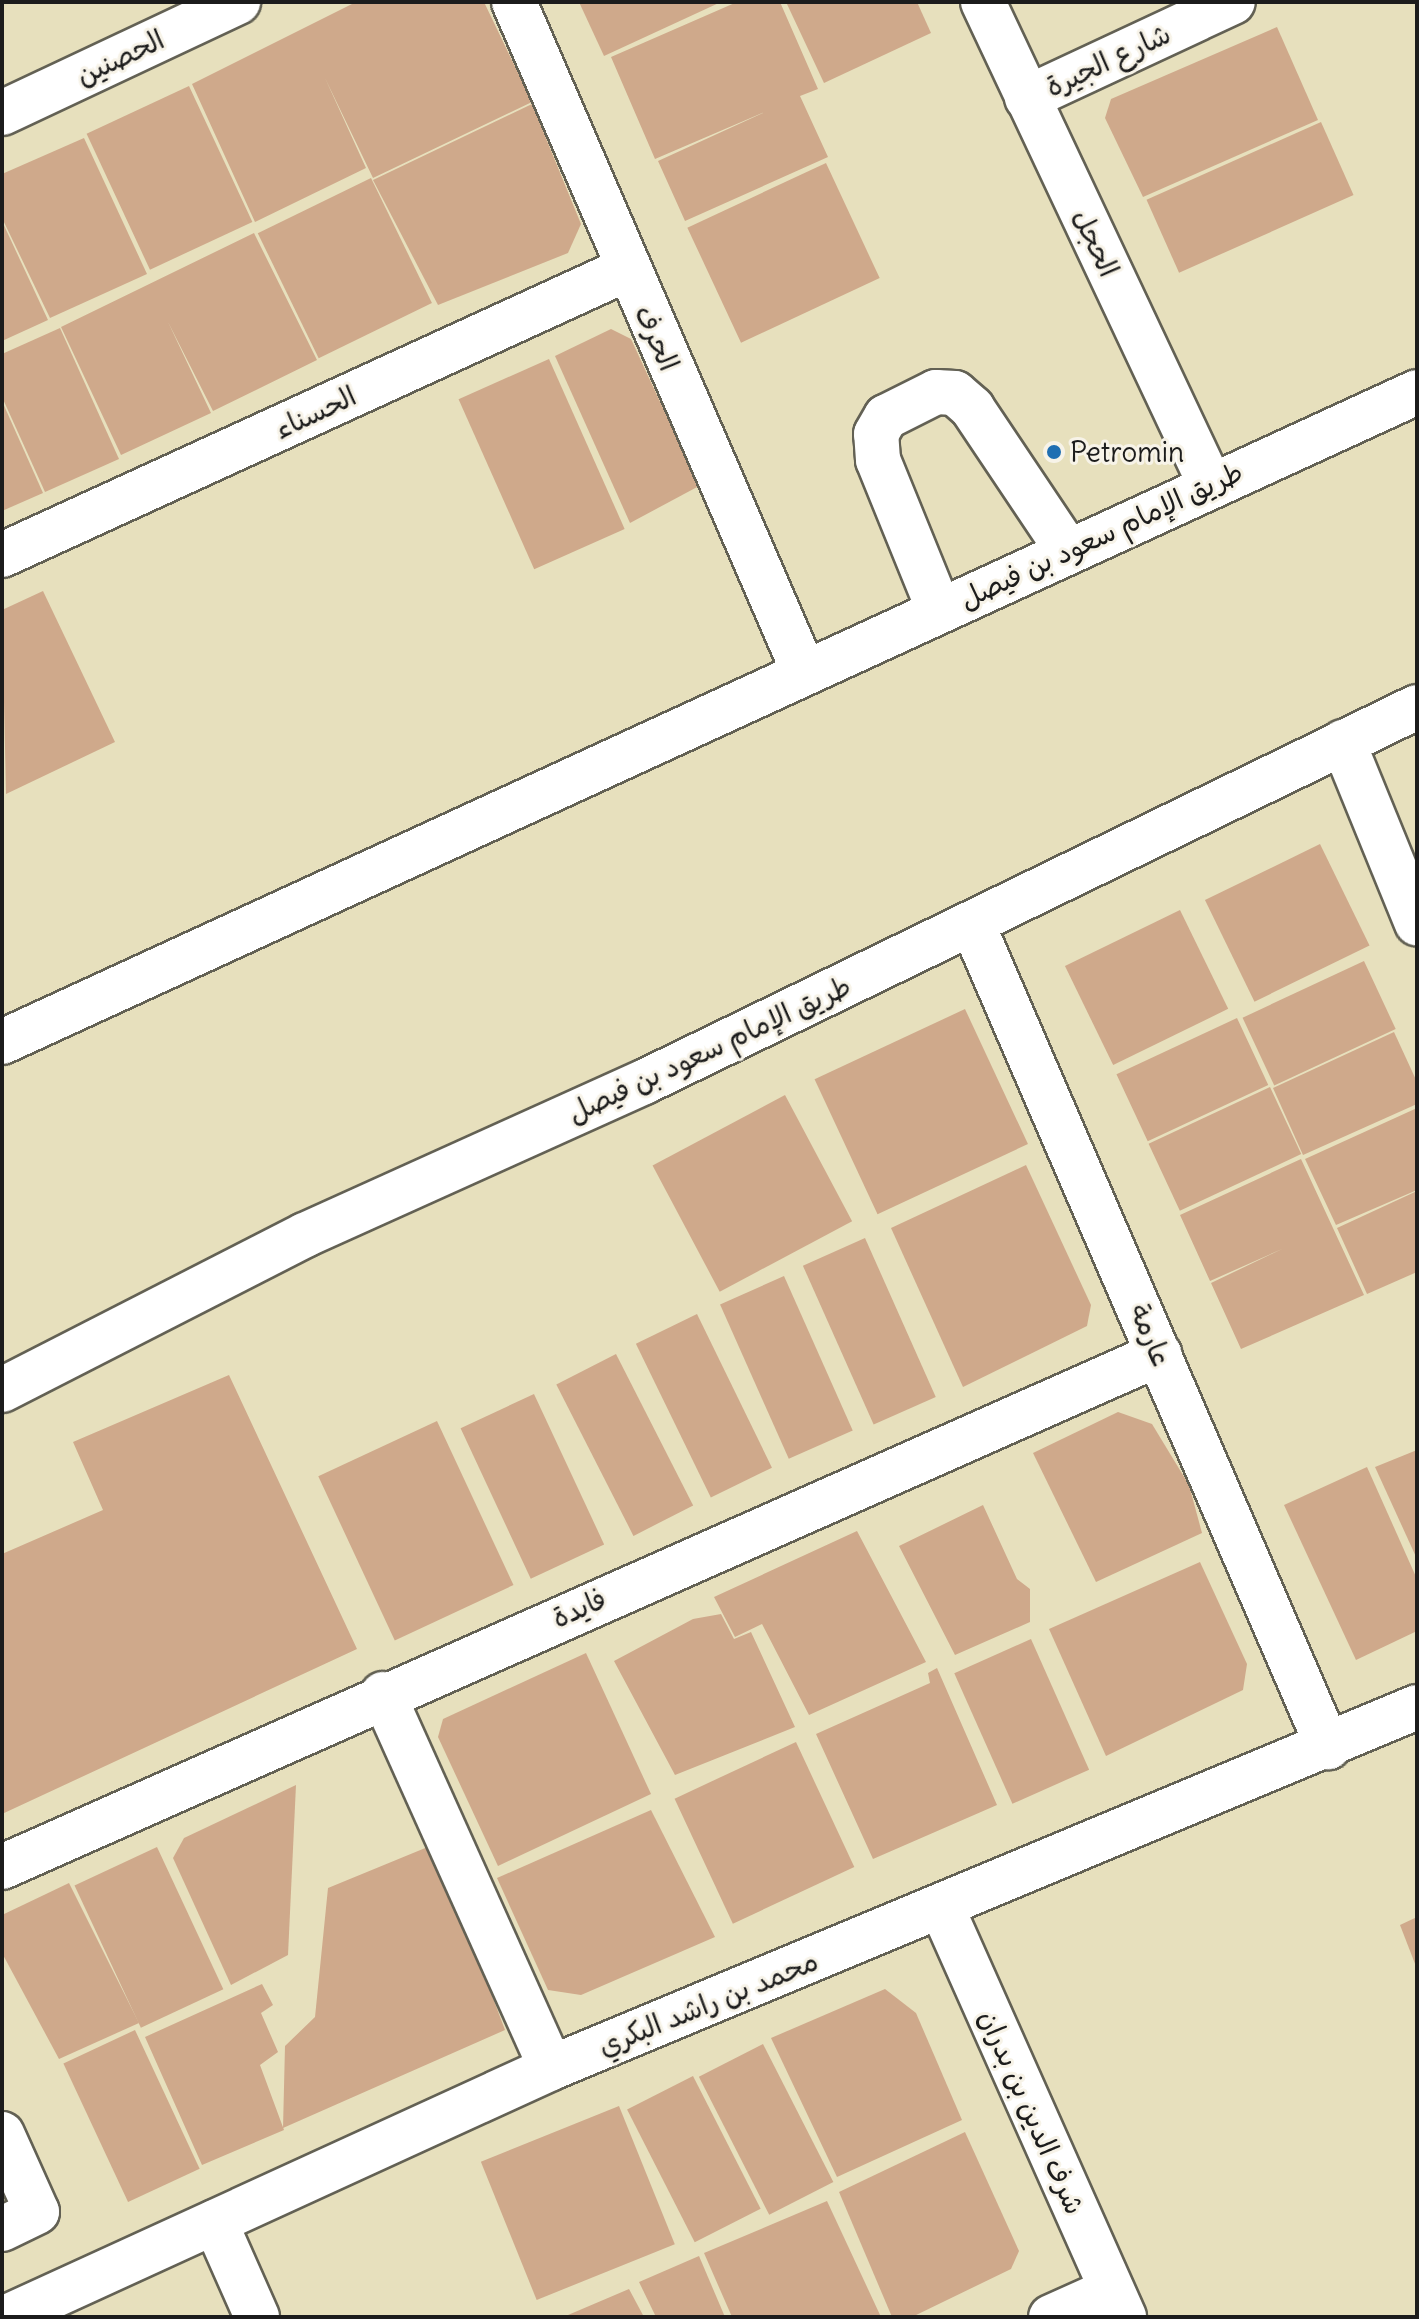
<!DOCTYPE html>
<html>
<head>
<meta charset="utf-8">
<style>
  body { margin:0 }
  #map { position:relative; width:1419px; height:2319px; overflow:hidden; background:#e7e0bd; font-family:Delius,"Playpen Sans Arabic",sans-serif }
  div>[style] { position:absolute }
  .building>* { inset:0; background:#cfa98b; transform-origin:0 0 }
  .roads { filter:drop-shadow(2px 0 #636154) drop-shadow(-2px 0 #636154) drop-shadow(0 2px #636154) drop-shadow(0 -2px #636154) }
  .minor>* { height:44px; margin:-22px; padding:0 22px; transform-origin:22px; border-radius:22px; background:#fff }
  .major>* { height:44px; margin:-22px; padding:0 22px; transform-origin:22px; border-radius:22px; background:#fff }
  .dots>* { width:22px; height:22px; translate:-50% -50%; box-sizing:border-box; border:4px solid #f7f3e8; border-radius:50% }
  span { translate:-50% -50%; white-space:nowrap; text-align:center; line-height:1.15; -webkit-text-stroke:6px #f7f3e8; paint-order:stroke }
  .street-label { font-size:28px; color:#1c1c1c }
  .poi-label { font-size:28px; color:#1c1c1c }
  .left { translate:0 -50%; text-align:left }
  .frame { position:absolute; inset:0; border:4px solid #1c1c1c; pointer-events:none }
</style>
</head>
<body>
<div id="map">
  <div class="building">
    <div style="clip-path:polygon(356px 2px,484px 2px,532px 102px,373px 178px,325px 78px,366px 168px,255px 222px,192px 84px)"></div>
    <div style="clip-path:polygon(579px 2px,721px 2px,604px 56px)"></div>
    <div style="clip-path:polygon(737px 2px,780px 2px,818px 89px,800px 96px,828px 157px,685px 221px,658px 161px,767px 111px,655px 159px,611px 57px)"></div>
    <div style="clip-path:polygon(786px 2px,917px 2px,931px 33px,824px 83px)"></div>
    <div style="clip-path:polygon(1277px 27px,1318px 120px,1143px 197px,1105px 118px,1111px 99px)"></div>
    <div style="left:189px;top:86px;width:150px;height:113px;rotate:65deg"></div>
    <div style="clip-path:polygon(532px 104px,581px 224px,568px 253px,438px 305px,373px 180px)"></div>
    <div style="left:1321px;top:122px;width:80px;height:191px;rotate:66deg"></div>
    <div style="clip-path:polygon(84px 138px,147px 274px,50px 318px,2px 218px,2px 174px)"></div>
    <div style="left:826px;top:163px;width:127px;height:153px;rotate:65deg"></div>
    <div style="left:371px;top:178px;width:139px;height:126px;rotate:64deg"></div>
    <div style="clip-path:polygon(2px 221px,48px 320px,2px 341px)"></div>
    <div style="clip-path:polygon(254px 233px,317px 360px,213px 411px,168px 322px,211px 413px,121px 455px,61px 327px)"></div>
    <div style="clip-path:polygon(60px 328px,119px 459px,45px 492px,2px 397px,2px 354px)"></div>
    <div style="clip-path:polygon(611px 329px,631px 339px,699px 486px,630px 523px,555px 356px)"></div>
    <div style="left:549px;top:359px;width:186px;height:99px;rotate:66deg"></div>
    <div style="clip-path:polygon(2px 401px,43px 493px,2px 511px)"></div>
    <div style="clip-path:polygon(43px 591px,115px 742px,6px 794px,2px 610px)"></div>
    <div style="left:1320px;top:844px;width:113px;height:128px;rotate:64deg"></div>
    <div style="left:1180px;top:910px;width:110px;height:128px;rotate:64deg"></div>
    <div style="left:1364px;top:961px;width:75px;height:134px;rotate:65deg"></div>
    <div style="left:965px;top:1009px;width:149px;height:166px;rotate:65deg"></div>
    <div style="left:1237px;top:1018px;width:74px;height:133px;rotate:65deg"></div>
    <div style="clip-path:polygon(1394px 1032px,1417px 1082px,1417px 1104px,1303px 1155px,1273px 1088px)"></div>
    <div style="left:1270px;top:1087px;width:74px;height:134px;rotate:65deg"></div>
    <div style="left:785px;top:1095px;width:143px;height:150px;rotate:62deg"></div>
    <div style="clip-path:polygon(1417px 1108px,1417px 1190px,1336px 1225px,1305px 1159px)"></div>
    <div style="clip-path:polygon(1301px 1159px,1364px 1295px,1241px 1349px,1211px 1283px,1282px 1249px,1210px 1281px,1180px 1215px)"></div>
    <div style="clip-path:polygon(1026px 1165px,1091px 1305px,1087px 1326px,963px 1387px,891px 1228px)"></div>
    <div style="clip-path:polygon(1417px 1191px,1417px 1272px,1367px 1294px,1337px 1228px)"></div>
    <div style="left:865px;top:1238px;width:174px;height:68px;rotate:66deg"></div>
    <div style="left:784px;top:1276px;width:169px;height:70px;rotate:66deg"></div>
    <div style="left:697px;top:1314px;width:171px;height:68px;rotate:64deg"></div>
    <div style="left:616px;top:1354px;width:170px;height:67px;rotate:63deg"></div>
    <div style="clip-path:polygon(229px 1375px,357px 1649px,2px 1814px,2px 1554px,103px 1510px,73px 1442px)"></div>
    <div style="left:534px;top:1394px;width:166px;height:81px;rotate:65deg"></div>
    <div style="clip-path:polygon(1118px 1412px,1152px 1424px,1189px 1485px,1202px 1533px,1096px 1582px,1033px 1453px)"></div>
    <div style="left:437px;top:1421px;width:181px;height:131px;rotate:65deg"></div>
    <div style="clip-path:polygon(1417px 1450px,1417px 1559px,1375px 1467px)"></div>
    <div style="clip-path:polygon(1367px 1467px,1417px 1579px,1417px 1631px,1356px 1660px,1284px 1505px)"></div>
    <div style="clip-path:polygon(983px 1505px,1017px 1579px,1030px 1589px,1030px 1622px,955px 1655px,899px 1546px)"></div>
    <div style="clip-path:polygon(857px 1531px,926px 1662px,809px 1715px,762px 1624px,735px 1637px,714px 1597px)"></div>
    <div style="clip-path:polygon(1200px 1562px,1247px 1664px,1243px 1690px,1106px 1756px,1049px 1629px)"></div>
    <div style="clip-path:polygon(721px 1614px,734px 1639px,751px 1632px,795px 1727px,675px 1775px,614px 1661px,693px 1619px)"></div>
    <div style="left:1031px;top:1639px;width:143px;height:84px;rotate:66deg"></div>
    <div style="clip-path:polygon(586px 1653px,651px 1794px,498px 1866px,438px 1737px,443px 1719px)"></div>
    <div style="clip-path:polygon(937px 1668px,997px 1805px,873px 1859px,816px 1734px,930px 1683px,928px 1673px)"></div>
    <div style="left:796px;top:1742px;width:138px;height:134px;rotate:65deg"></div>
    <div style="clip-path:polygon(296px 1785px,288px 1955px,231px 1985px,173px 1858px,184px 1838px)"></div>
    <div style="clip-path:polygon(651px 1810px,715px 1937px,581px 1995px,548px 1990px,497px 1878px)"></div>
    <div style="clip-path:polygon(435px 1844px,505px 2030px,283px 2128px,285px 2046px,315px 2017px,328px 1888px)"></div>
    <div style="left:157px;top:1847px;width:157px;height:91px;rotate:65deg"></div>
    <div style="clip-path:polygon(69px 1883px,139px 2023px,59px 2059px,2px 1953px,2px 1915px)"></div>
    <div style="clip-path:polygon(1417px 1917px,1417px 1969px,1400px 1925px)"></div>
    <div style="clip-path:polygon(262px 1984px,273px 2005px,261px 2013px,278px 2052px,260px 2065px,284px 2130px,202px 2165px,145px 2037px)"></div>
    <div style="clip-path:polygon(885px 1989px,916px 2013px,962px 2120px,837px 2177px,771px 2038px)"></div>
    <div style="left:135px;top:2030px;width:153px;height:79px;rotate:65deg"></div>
    <div style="left:763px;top:2044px;width:155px;height:72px;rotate:63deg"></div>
    <div style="left:693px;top:2076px;width:149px;height:74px;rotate:63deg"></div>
    <div style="left:619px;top:2106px;width:149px;height:149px;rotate:68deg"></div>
    <div style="clip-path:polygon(965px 2132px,1019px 2251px,1011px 2269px,912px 2317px,892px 2317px,839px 2192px)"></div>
    <div style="clip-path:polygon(827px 2201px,881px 2317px,732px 2317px,704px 2253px)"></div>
    <div style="clip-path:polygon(699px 2256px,725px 2317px,656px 2317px,639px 2282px)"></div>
    <div style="clip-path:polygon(629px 2289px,644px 2317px,568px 2315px)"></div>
  </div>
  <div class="roads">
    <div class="minor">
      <div style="left:514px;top:2px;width:730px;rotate:66.6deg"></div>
      <div style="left:983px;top:2px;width:533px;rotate:64.78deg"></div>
      <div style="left:1027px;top:98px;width:227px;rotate:-25deg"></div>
      <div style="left:2px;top:113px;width:261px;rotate:-25.2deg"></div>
      <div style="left:2px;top:555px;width:687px;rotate:-24.59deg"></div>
      <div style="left:939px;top:610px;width:162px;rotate:-112.1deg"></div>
      <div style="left:878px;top:460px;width:26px;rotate:-94deg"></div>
      <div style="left:876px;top:434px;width:20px;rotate:-60deg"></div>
      <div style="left:886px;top:417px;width:56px;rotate:-26.6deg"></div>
      <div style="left:936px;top:392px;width:19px;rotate:3deg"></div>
      <div style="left:955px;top:393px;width:23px;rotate:41deg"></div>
      <div style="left:972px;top:408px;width:171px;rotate:56.2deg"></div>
      <div style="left:1343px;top:742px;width:196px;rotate:67.8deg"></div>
      <div style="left:972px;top:923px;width:898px;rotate:66.63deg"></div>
      <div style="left:383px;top:1694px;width:410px;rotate:65.8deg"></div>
      <div style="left:2px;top:1867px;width:1266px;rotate:-23.91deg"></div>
      <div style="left:942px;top:1908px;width:448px;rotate:66deg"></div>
      <div style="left:2px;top:2134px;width:85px;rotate:65.8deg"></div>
      <div style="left:37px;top:2212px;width:39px;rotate:154deg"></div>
      <div style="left:215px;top:2222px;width:104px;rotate:66.1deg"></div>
      <div style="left:7px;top:2317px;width:598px;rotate:-24.59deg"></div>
      <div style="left:551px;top:2068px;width:938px;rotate:-22.63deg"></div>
      <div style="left:1051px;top:2317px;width:66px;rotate:-24.2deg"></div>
    </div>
    <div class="major">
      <div style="left:2px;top:1042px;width:1557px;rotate:-24.67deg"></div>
      <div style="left:2px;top:1390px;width:340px;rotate:-27.1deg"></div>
      <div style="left:305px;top:1235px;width:372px;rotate:-24.3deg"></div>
      <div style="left:644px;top:1082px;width:859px;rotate:-25.88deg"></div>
    </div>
  </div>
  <div class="dots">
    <div style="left:1054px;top:452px;background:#1f6fb2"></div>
  </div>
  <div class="street-label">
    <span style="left:120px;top:57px;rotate:-25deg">الحصنين</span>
    <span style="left:1108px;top:60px;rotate:-25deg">شارع الجيرة</span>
    <span style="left:1096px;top:243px;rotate:65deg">الحجل</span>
    <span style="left:657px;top:338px;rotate:66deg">الحرف</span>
    <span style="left:315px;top:412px;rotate:-25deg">الحسناء</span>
    <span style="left:1101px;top:535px;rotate:-25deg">طريق الإمام سعود بن فيصل</span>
    <span style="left:709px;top:1049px;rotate:-25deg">طريق الإمام سعود بن فيصل</span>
    <span style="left:1151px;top:1335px;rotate:67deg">عارمة</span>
    <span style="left:579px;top:1608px;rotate:-24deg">فايدة</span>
    <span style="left:708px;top:2003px;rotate:-22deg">محمد بن راشد البكري</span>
    <span style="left:1032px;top:2112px;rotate:66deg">شرف الدين بن بدران</span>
  </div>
  <div class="poi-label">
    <span class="left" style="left:1070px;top:452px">Petromin</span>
  </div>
  <div class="frame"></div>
</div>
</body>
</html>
